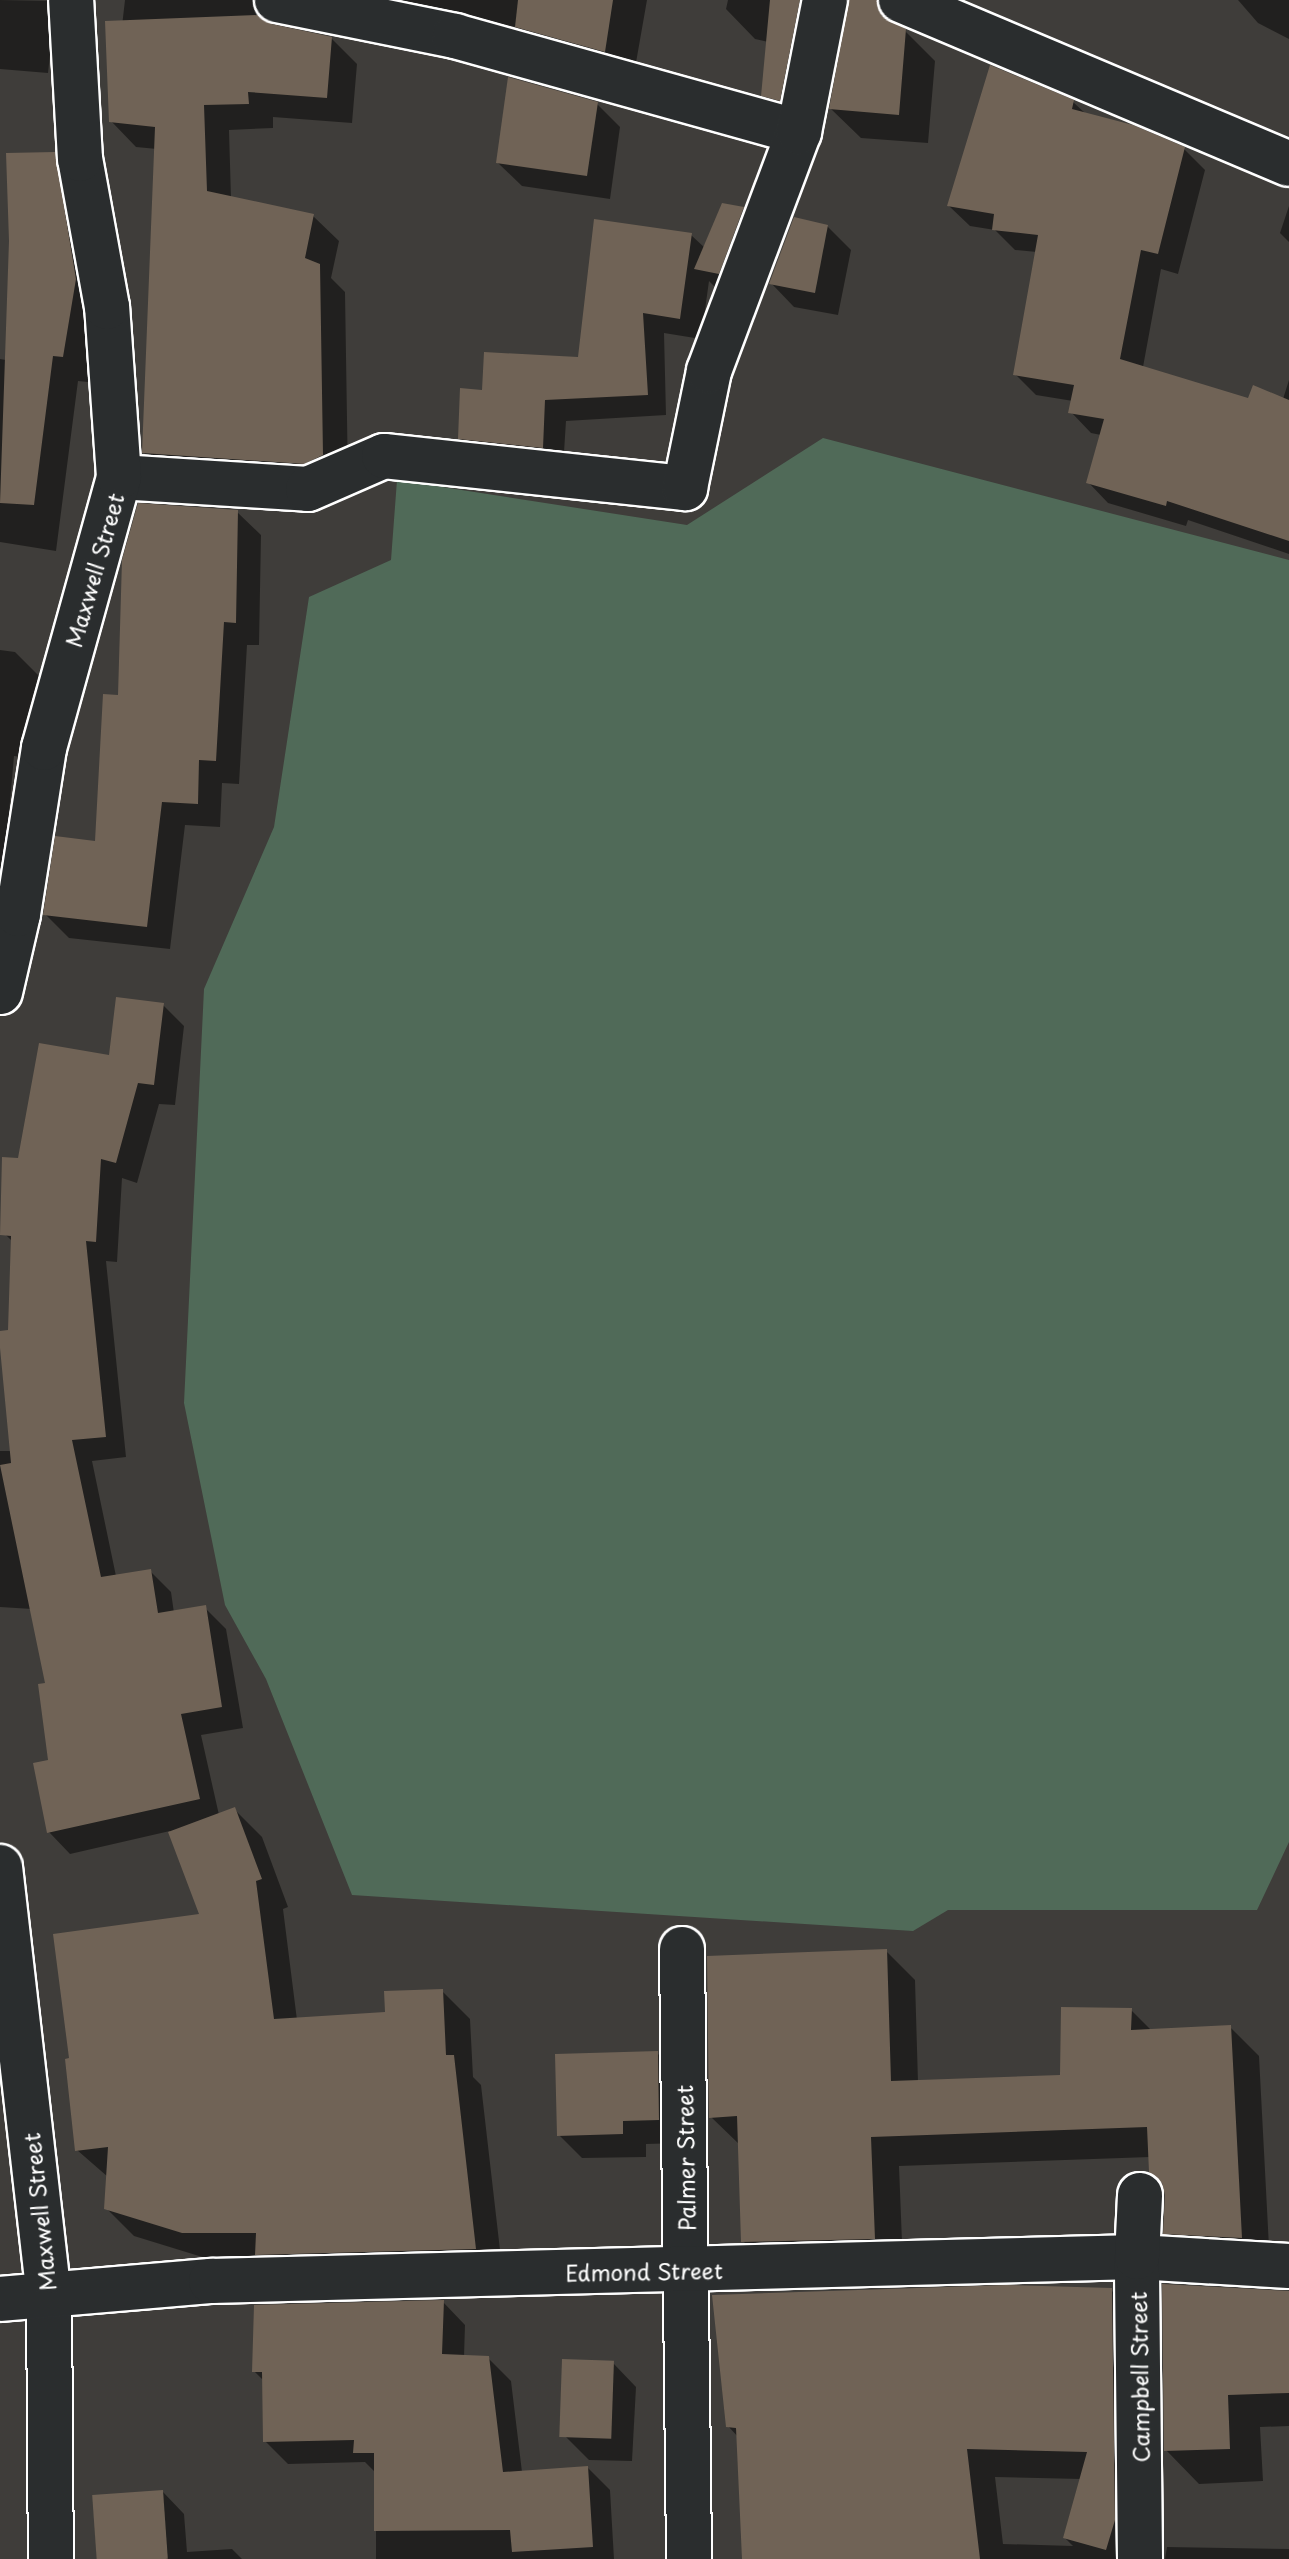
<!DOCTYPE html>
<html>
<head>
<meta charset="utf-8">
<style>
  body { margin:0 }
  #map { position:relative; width:1289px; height:2559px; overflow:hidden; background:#3f3d3a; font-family:"Playpen Sans",sans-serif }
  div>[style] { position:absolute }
  .green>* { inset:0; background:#506a58 }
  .shadow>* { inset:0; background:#0007 }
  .building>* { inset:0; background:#706356; transform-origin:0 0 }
  .roads { filter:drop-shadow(2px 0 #fff) drop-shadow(-2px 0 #fff) drop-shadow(0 2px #fff) drop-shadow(0 -2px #fff) }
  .street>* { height:44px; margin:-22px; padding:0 22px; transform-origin:22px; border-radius:22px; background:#2a2d2e }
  span { translate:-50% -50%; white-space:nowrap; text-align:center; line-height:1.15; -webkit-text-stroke:6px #2a2d2e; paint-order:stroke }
  .street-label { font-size:22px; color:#fff }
</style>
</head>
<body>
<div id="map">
  <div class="green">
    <div style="clip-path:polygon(823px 438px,1289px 560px,1289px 1842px,1257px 1910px,948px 1910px,913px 1931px,352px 1895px,266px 1679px,225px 1605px,184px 1403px,204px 989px,274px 827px,309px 597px,391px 560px,397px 480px,687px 525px)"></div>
  </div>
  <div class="shadow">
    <div style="clip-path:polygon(0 0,56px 1px,48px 73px,0 69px)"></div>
    <div style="clip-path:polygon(125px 0,361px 0,277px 22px,277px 25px,331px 38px,357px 64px,352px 123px,273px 117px,273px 128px,229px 130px,231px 198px,313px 216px,339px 241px,331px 278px,345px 292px,348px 481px,170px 478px,144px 453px,157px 149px,136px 147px,111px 121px)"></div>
    <div style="clip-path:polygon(369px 0,647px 0,634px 74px,541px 51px,516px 27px)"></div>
    <div style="clip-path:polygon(728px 0,939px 0,907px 21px,906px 32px,935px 61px,928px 143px,861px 138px,831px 109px,851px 5px,835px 14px,793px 125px,763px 95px,768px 42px,755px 39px,726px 9px)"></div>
    <div style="clip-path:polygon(1238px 0,1289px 0,1289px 39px,1258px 23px)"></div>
    <div style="clip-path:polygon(1073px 102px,1086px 114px,1184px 149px,1205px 170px,1178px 274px,1161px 269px,1143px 367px,1249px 400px,1283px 399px,1289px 380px,1289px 554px,1188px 520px,1186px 526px,1108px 503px,1088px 482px,1101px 435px,1091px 433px,1071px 412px,1073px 401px,1036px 395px,1015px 374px,1037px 252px,1015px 250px,995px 230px,970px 226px,949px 206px)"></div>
    <div style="clip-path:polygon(597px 104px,620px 127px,610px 199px,522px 186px,498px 163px)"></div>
    <div style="clip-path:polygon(54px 154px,79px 179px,101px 305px,88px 382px,78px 381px,56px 551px,0 542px,0 359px,6px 360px)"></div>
    <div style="clip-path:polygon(1289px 206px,1289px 242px,1280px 233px)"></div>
    <div style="clip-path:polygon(743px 209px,766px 232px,720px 292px,709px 281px,701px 339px,664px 333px,666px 415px,566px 421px,563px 468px,481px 459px,460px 438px,484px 392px,579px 359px,691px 235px,705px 248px)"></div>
    <div style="clip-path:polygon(827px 226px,851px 250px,838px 315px,794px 307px,771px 283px)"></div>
    <div style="clip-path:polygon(237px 512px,261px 535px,259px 645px,247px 645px,239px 784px,222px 783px,220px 827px,185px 825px,170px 949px,69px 938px,45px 914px,96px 843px,120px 697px)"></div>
    <div style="clip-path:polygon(0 650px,15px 652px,40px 677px,30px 758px,14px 756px,0 916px)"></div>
    <div style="clip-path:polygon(163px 1005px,184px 1026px,175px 1105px,159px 1104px,137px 1183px,122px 1178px,117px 1262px,106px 1261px,126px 1457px,92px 1461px,116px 1576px,150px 1571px,171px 1592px,174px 1613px,205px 1608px,226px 1629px,243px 1728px,201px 1735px,219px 1815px,234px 1809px,262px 1837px,288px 1907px,283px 1909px,297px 2020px,387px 2014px,443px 1992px,470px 2019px,473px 2077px,481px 2085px,503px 2276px,212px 2260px,134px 2236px,106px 2208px,108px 2177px,77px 2150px,71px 2060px,201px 1915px,170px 1831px,70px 1854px,49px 1832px,47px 1684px,32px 1609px,0 1607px,0 1451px,12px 1451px,9px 1332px,13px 1242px,6px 1235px,111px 1057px)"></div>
    <div style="clip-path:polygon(886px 1951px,915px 1980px,918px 2082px,1062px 2077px,1131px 2010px,1152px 2031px,1230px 2027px,1259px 2056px,1270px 2266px,1194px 2262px,1165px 2233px,1167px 2195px,1150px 2157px,899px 2166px,903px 2267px,772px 2270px,743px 2241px,740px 2145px,711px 2117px)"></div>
    <div style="clip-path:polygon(657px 2053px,681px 2077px,682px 2143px,646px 2144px,646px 2157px,582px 2158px,559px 2135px)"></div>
    <div style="clip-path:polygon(evenodd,1111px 2290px,1140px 2319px,1140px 2559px,744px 2559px,739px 2438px,728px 2426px,1111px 2290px,995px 2477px,1081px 2479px,1065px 2538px,1073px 2546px,1003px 2544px,995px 2477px)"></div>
    <div style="clip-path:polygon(1289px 2292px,1289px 2426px,1260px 2427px,1263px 2481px,1199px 2484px,1166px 2450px)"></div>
    <div style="clip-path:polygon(443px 2302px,465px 2325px,464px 2357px,488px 2358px,511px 2381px,522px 2472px,588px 2468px,610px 2490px,614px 2559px,376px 2559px,376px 2473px,365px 2462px,288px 2464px,265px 2441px,264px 2381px,254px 2371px)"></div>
    <div style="clip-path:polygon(613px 2363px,636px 2387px,632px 2461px,589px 2460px,565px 2436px)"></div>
    <div style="clip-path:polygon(163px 2492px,184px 2514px,187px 2552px,232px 2549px,242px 2559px,98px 2559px)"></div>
    <div style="clip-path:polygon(1167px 2547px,1289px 2549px,1289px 2559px,1165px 2559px)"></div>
  </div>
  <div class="building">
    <div style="clip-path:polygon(518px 0,613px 0,605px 52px,515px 27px)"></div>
    <div style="clip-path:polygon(770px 0,800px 0,780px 101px,761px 96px)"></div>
    <div style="clip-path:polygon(849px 0,877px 0,882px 16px,906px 29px,899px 115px,829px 109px)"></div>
    <div style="clip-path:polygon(258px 15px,272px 24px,332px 37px,327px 98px,248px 92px,249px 104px,204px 105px,207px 191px,314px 214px,305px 258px,320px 264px,323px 455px,304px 464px,142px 453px,155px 127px,109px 122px,105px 21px)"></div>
    <div style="clip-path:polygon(990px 65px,1074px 100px,1072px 109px,1133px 125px,1185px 147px,1158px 254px,1141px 250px,1120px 359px,1248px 398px,1253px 385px,1289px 400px,1289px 541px,1167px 501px,1166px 506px,1086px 483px,1104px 419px,1068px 413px,1074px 385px,1013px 375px,1038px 235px,992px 230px,994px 214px,947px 206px)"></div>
    <div style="clip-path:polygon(508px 77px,598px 102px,587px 176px,496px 163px)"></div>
    <div style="clip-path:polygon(55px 152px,76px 279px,63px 357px,53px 356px,34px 505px,0 503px,9px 241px,6px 153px)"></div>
    <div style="clip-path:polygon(722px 203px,744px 207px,719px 274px,694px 269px)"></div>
    <div style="clip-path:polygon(794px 217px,828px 225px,815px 293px,769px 284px)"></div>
    <div style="clip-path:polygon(594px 219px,692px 233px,680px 319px,643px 313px,648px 395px,545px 400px,543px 448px,458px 439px,460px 388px,482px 390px,484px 352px,578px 357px)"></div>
    <div style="clip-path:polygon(138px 503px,238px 510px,236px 623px,224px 622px,216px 761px,199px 760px,198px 804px,162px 802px,147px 927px,43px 915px,55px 836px,95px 841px,103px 694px,118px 695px,122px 560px)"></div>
    <div style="clip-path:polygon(116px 997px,164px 1003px,154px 1085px,138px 1083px,116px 1163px,101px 1159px,96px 1242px,86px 1241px,106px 1437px,72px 1440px,101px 1577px,151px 1569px,158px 1613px,206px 1605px,222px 1707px,181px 1714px,200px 1799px,47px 1833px,33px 1763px,48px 1760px,38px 1684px,45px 1683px,0 1465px,11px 1463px,0 1348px,0 1331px,8px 1330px,11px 1236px,0 1235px,2px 1157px,18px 1158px,39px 1043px,109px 1055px)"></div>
    <div style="clip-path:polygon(235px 1807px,262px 1879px,256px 1881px,274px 2019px,385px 2012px,384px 1991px,443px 1989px,446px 2055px,454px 2055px,476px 2249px,255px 2255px,256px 2233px,182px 2233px,104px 2209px,108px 2147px,75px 2151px,65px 2059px,69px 2058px,53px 1934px,199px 1914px,168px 1832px)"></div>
    <div style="clip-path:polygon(887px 1949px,891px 2081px,1060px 2075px,1061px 2007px,1132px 2008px,1131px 2030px,1231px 2025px,1242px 2238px,1163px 2234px,1165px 2195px,1162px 2183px,1149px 2172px,1147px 2127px,871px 2137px,875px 2239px,741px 2242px,737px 2116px,709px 2118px,707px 1956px)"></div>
    <div style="clip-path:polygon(658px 2051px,659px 2120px,623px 2121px,623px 2134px,557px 2136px,555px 2054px)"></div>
    <div style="clip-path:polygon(1162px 2284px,1289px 2291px,1289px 2393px,1228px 2395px,1230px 2449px,1164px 2451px)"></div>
    <div style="clip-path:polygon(1006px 2285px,1112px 2288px,1115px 2520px,1106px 2550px,1063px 2538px,1087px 2452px,967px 2449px,980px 2559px,742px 2559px,736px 2428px,726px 2427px,712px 2295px)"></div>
    <div style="clip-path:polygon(444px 2300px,442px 2354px,489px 2356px,503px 2472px,588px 2466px,593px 2547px,512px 2552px,510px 2530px,374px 2531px,374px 2453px,353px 2453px,354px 2440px,263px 2442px,262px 2372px,252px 2372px,254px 2305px)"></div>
    <div style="left:562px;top:2359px;width:52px;height:78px;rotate:2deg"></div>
    <div style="left:163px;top:2490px;width:69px;height:71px;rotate:86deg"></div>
  </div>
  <div class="roads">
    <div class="street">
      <div style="left:277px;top:0;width:182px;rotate:11.4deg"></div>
      <div style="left:455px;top:36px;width:357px;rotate:15.6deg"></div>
      <div style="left:901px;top:0;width:421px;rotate:22.9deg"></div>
      <div style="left:119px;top:477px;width:189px;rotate:3.6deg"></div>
      <div style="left:308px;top:489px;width:83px;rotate:-23.5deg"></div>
      <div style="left:384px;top:456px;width:303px;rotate:6.1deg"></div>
      <div style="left:685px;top:488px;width:119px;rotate:-78.4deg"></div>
      <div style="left:709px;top:371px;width:255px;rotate:-69.4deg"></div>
      <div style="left:799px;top:132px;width:135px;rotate:-78.9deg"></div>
      <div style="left:0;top:992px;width:80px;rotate:-77deg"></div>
      <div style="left:18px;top:914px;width:168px;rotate:-81.1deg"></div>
      <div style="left:44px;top:748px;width:281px;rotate:-74.5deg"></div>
      <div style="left:119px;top:477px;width:170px;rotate:-94deg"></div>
      <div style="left:107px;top:307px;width:150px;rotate:-100.3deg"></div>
      <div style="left:80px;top:159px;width:159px;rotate:-93.2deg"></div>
      <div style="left:0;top:1867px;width:431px;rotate:83.5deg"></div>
      <div style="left:49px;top:2295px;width:264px;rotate:89.6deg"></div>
      <div style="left:682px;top:1949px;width:610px;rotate:89.34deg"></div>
      <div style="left:0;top:2299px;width:212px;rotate:-4.9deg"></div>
      <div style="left:211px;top:2281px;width:926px;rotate:-1.48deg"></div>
      <div style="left:1137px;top:2257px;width:152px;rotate:3.4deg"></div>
      <div style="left:1140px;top:2559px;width:302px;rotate:-90.6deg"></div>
      <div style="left:1137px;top:2257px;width:62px;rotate:-87.2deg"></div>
    </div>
  </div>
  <div class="street-label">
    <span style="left:94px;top:570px;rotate:-74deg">Maxwell Street</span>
    <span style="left:685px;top:2158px;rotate:-91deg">Palmer Street</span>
    <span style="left:39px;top:2212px;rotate:-96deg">Maxwell Street</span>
    <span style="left:644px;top:2271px;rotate:-1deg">Edmond Street</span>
    <span style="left:1139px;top:2377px;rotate:-91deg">Campbell Street</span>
  </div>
</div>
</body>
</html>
